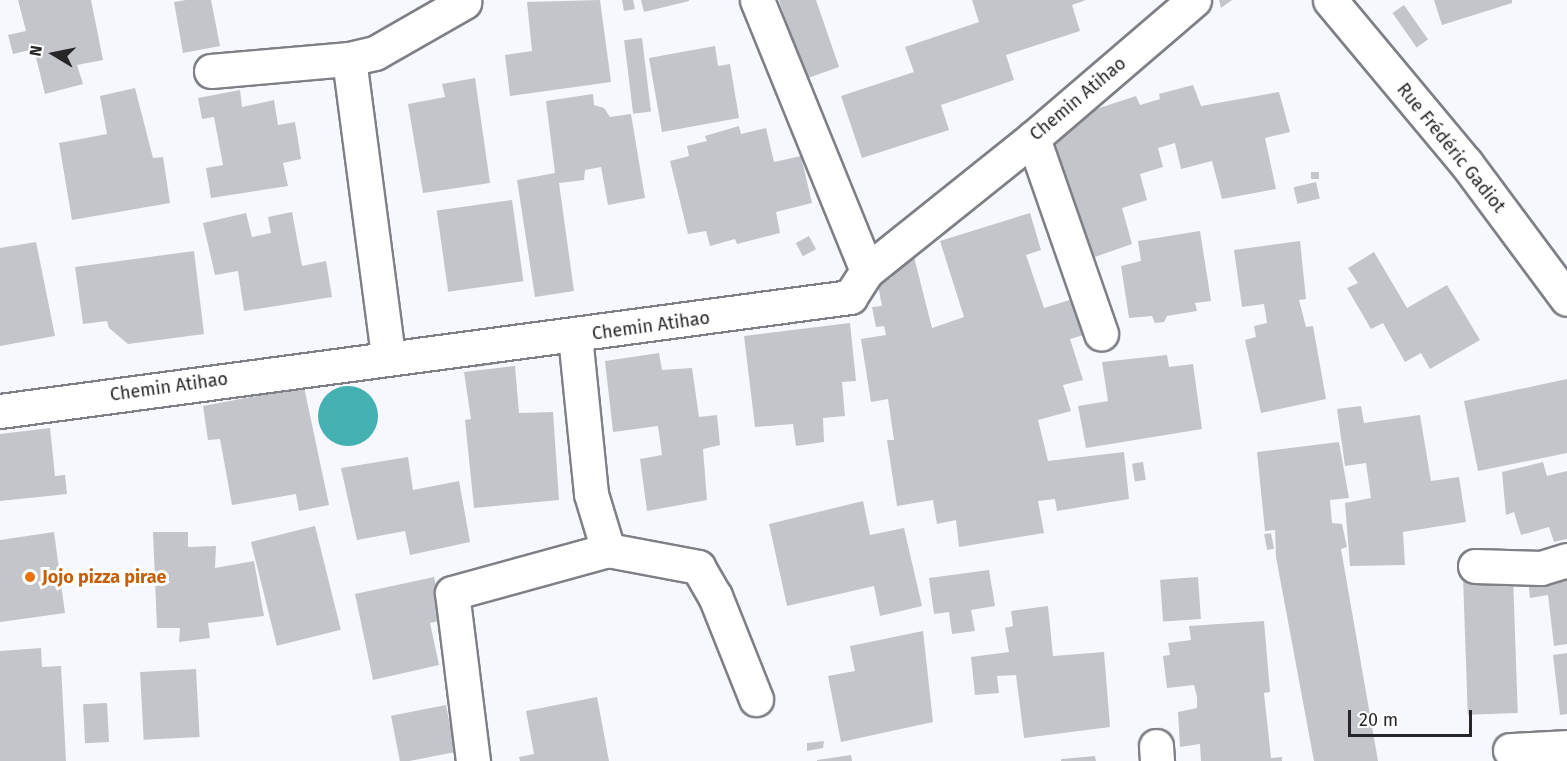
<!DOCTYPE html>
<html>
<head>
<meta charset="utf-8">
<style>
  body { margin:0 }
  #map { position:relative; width:1567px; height:761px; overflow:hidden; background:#f6f8fe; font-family:"Fira Sans",sans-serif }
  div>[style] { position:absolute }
  .water>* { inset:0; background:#44b0b2 }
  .round { border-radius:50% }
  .building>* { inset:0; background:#c4c5cb; transform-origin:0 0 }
  .roads { filter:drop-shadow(2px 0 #7f8086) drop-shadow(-2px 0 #7f8086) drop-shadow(0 2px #7f8086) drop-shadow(0 -2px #7f8086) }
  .minor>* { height:33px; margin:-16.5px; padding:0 16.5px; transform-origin:16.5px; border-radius:16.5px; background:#fff }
  .major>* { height:33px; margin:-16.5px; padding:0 16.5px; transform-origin:16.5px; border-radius:16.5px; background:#fff }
  .dots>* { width:16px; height:16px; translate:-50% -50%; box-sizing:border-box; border:3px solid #fff; border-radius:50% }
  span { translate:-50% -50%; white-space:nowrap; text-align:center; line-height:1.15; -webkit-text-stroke:6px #fff; paint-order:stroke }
  .street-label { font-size:18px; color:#262629 }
  .food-label { font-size:18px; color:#c56008; font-weight:700 }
  .left { translate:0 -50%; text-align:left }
  .north { position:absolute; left:24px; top:24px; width:60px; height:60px; -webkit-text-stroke:4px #fff; paint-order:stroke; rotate:280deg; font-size:16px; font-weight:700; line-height:24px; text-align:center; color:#262629 }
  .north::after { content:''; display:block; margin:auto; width:21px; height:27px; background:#262629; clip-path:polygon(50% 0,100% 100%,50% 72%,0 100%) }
  .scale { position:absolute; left:1348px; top:710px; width:124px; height:27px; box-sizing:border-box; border:3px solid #262629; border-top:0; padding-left:8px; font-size:18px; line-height:21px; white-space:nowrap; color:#262629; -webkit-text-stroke:4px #fff; paint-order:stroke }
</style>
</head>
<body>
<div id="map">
  <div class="water">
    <div class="round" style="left:318px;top:386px;width:60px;height:60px"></div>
  </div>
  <div class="building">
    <div style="clip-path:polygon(18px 0,91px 0,103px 60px,77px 65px,83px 84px,45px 94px,34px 49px,13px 54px,8px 35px,26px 31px)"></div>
    <div style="clip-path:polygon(186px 0,211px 0,220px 46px,183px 53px,174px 2px)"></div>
    <div style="clip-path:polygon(600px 0,611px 82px,510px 96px,505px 55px,532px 51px,527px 2px)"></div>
    <div style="clip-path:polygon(622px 0,633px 0,635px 9px,624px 11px)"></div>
    <div style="clip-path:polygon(641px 0,689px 0,689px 1px,644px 12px)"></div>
    <div style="clip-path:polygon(779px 0,816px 0,839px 67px,805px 79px)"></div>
    <div style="clip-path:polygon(972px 0,1086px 0,1072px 5px,1080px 31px,1006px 55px,1014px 80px,941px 105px,949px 130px,862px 158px,841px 96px,914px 72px,905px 47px,979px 22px)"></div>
    <div style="clip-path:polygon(1219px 0,1232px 0,1221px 8px)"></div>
    <div style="clip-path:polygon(1434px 0,1512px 0,1512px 3px,1442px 25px)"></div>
    <div style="left:1404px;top:5px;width:42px;height:14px;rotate:55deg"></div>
    <div style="left:642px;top:38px;width:74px;height:18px;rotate:83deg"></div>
    <div style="clip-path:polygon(715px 46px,718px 66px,730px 64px,739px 118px,662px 132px,649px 58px)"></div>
    <div style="clip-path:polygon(475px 78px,490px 183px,423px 193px,408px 104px,445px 97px,442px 84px)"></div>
    <div style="clip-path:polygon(1193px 85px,1201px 106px,1279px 92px,1290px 132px,1265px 138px,1276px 189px,1222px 199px,1212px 161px,1181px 169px,1175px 143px,1158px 148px,1163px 167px,1140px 174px,1147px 200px,1122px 208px,1132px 244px,1089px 259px,1045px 138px,1075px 116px,1136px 96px,1140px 105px,1160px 99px,1159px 94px)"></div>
    <div style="clip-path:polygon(135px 88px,153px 158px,163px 157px,170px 203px,72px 220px,59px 143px,107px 134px,100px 96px)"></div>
    <div style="clip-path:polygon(240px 90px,242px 107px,274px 100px,278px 125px,295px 122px,301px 159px,283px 163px,288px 186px,211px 198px,206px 168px,223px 165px,214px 117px,202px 119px,198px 98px)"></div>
    <div style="clip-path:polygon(593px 94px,594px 105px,604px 108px,610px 117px,631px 114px,645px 198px,608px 205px,601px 167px,585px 170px,584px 180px,559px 183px,574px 291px,535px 297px,517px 180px,555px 173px,546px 101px)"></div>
    <div style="clip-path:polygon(739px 126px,741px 134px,766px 128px,774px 162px,801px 156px,812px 203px,776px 212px,780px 233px,737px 244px,735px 239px,710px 246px,706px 231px,688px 234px,670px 161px,689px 156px,687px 146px,707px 141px,705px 136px)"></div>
    <div style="left:1311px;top:172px;width:8px;height:7px"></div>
    <div style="left:1316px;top:182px;width:17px;height:23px;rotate:77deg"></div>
    <div style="left:512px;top:200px;width:82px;height:76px;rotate:82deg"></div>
    <div style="clip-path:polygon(292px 212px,302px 266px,326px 261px,332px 297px,244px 311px,238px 271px,215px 275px,203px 223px,246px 213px,252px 237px,271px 233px,268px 217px)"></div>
    <div style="clip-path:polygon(1030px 213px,1041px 250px,1026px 255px,1044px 308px,1076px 298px,1087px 334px,1070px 339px,1083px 380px,1063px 385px,1071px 411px,1038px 420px,1048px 461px,1124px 452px,1129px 499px,1057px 511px,1055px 499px,1038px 501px,1044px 533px,959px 547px,956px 520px,937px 524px,933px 500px,897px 506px,887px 440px,894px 440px,888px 399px,871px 402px,861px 339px,886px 335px,884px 326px,876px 327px,872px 307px,882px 306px,877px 280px,892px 278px,888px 256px,913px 253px,932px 328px,964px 317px,940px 241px)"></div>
    <div style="clip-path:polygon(1200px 231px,1211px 301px,1195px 303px,1197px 311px,1167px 316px,1164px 322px,1155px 323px,1152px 316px,1129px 318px,1121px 266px,1141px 261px,1138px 241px)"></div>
    <div style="left:809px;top:236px;width:15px;height:15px;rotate:62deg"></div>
    <div style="clip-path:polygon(1300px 241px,1306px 299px,1299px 300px,1306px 327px,1313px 326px,1326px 399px,1261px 413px,1245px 340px,1256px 337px,1254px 326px,1267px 323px,1264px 304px,1242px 307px,1234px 250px)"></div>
    <div style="clip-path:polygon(36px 242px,55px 336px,0 346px,0 248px)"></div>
    <div style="clip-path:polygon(194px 251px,204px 334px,128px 344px,109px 328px,107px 321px,83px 324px,75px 267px)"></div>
    <div style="clip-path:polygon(1374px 252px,1407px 308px,1447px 285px,1480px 340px,1430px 369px,1421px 353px,1405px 362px,1383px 323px,1371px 329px,1347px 288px,1358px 283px,1348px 268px)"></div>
    <div style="clip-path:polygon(850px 323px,856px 381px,842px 382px,845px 416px,823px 418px,824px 442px,796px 446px,793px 424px,755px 427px,744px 336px)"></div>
    <div style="left:503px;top:351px;width:12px;height:30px;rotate:81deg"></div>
    <div style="clip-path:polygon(659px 353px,662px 370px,692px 368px,699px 417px,717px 415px,720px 445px,703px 449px,707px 500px,647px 511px,640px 459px,662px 455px,658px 426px,613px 432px,605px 361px)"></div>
    <div style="clip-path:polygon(1167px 355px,1169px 367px,1193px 364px,1202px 429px,1086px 448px,1078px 406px,1108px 401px,1102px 362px)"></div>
    <div style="clip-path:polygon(515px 366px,519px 413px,553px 412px,559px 500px,474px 508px,465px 420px,471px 419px,464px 372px)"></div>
    <div style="clip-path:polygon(1567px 379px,1567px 453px,1478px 471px,1464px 401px)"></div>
    <div style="clip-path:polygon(304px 387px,329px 505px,299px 511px,296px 494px,232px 505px,220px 439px,208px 440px,203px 406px)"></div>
    <div style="clip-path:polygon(1361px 406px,1364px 423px,1420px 415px,1431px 481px,1459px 477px,1466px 522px,1403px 532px,1405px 565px,1350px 566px,1345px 503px,1371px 498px,1366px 463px,1345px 466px,1337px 409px)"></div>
    <div style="clip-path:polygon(50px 428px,55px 476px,65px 475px,67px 494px,0 501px,0 434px)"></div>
    <div style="clip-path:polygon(1339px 442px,1349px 498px,1330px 500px,1332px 523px,1342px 524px,1347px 547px,1341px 549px,1378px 761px,1314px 761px,1276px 557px,1275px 530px,1265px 531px,1257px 452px)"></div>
    <div style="clip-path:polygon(408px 457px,413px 490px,459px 481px,470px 542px,410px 555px,405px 531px,357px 540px,341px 468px)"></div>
    <div style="left:1143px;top:462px;width:18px;height:11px;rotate:81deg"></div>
    <div style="clip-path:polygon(1543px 462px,1547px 476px,1567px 471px,1567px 539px,1554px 542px,1549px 527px,1521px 535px,1514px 512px,1506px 515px,1502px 472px)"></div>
    <div style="clip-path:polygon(863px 501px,870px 535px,904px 528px,922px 606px,880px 616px,874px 586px,787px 606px,769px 524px)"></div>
    <div style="left:315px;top:526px;width:107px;height:66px;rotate:76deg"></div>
    <div style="clip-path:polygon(54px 532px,65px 613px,0 622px,0 540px)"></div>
    <div style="clip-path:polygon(153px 532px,188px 532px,188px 547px,216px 546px,215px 568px,254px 561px,264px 616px,208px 623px,210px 638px,179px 642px,180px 628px,157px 628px)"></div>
    <div style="left:1271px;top:533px;width:16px;height:7px;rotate:79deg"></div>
    <div style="clip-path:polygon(989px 570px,995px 606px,971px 610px,975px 631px,952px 634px,949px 612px,934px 614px,929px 578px)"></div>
    <div style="clip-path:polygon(1567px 574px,1567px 644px,1554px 646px,1548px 595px,1530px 598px,1528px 579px)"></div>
    <div style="left:1513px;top:576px;width:137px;height:50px;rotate:88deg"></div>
    <div style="clip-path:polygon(434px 577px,443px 620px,430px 623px,439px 665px,373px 680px,355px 594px)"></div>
    <div style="left:1198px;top:577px;width:42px;height:38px;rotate:86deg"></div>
    <div style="clip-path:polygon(1048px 606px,1053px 656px,1104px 652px,1110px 727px,1024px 738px,1016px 675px,997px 676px,999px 693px,975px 695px,971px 657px,1009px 652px,1005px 628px,1013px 626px,1011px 611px)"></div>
    <div style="clip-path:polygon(1264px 621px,1270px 692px,1264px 693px,1271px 758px,1282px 757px,1282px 761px,1201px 761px,1200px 744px,1180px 747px,1178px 712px,1197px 708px,1197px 697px,1194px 685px,1167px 688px,1163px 656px,1170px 655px,1168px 643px,1191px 640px,1189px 626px)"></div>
    <div style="clip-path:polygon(923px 631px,933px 722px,841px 742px,828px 676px,855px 671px,850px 646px)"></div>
    <div style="clip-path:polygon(41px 648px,42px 667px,61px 666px,66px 761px,0 761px,0 651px)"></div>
    <div style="clip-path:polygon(1567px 653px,1567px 714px,1560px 715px,1553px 655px)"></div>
    <div style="left:196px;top:669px;width:68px;height:56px;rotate:87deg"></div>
    <div style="clip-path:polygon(597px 697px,609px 761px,520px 761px,519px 757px,534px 754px,526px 711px)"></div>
    <div style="left:107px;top:703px;width:39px;height:24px;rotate:87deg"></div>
    <div style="left:446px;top:705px;width:48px;height:56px;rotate:79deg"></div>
    <div style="clip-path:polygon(824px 741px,823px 748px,807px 751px,807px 743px)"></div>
    <div style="clip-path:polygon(851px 755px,852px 761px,817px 761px,817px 760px)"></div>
    <div style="clip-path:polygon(1095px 756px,1096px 761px,1061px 761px,1061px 759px)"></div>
  </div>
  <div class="roads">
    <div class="minor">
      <div style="left:757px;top:0;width:292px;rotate:67.9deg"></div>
      <div style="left:349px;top:59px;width:301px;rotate:82.5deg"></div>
      <div style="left:211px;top:71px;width:139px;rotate:-5deg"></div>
      <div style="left:349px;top:59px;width:27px;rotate:-13deg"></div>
      <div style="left:375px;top:53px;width:103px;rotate:-29.8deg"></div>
      <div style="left:1033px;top:138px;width:207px;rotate:70.8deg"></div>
      <div style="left:575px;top:336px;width:159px;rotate:84.2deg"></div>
      <div style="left:591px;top:494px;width:59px;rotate:73.1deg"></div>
      <div style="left:608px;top:550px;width:92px;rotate:10.7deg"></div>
      <div style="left:698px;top:567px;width:34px;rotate:60deg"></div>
      <div style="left:715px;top:596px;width:111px;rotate:68.3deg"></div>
      <div style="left:0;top:411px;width:858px;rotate:-7.64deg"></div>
      <div style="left:850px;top:297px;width:31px;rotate:-57deg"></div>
      <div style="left:867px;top:271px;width:213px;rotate:-38.7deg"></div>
      <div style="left:1033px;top:138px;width:212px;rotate:-40.6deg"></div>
      <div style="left:1475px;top:566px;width:66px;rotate:1.7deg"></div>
      <div style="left:1541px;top:568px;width:27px;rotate:-17deg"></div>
      <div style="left:1156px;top:746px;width:15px;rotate:86deg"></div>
      <div style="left:1510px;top:750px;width:57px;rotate:-3deg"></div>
      <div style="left:473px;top:761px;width:169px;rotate:-97.1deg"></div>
      <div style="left:452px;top:593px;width:162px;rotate:-15.4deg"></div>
    </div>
    <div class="major">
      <div style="left:1330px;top:0;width:212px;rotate:50.2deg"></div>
      <div style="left:1466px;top:163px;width:169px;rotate:53.4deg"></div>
    </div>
  </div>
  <div class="dots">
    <div style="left:30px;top:577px;background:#e8710a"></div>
  </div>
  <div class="street-label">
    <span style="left:1078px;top:99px;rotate:-40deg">Chemin Atihao</span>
    <span style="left:1451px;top:148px;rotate:51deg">Rue Frédéric Gadiot</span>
    <span style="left:651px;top:326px;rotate:-8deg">Chemin Atihao</span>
    <span style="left:169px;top:387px;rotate:-8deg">Chemin Atihao</span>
  </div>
  <div class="food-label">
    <span class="left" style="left:42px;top:577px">Jojo pizza pirae</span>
  </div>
  <div class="north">N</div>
  <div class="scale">20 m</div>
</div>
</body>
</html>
